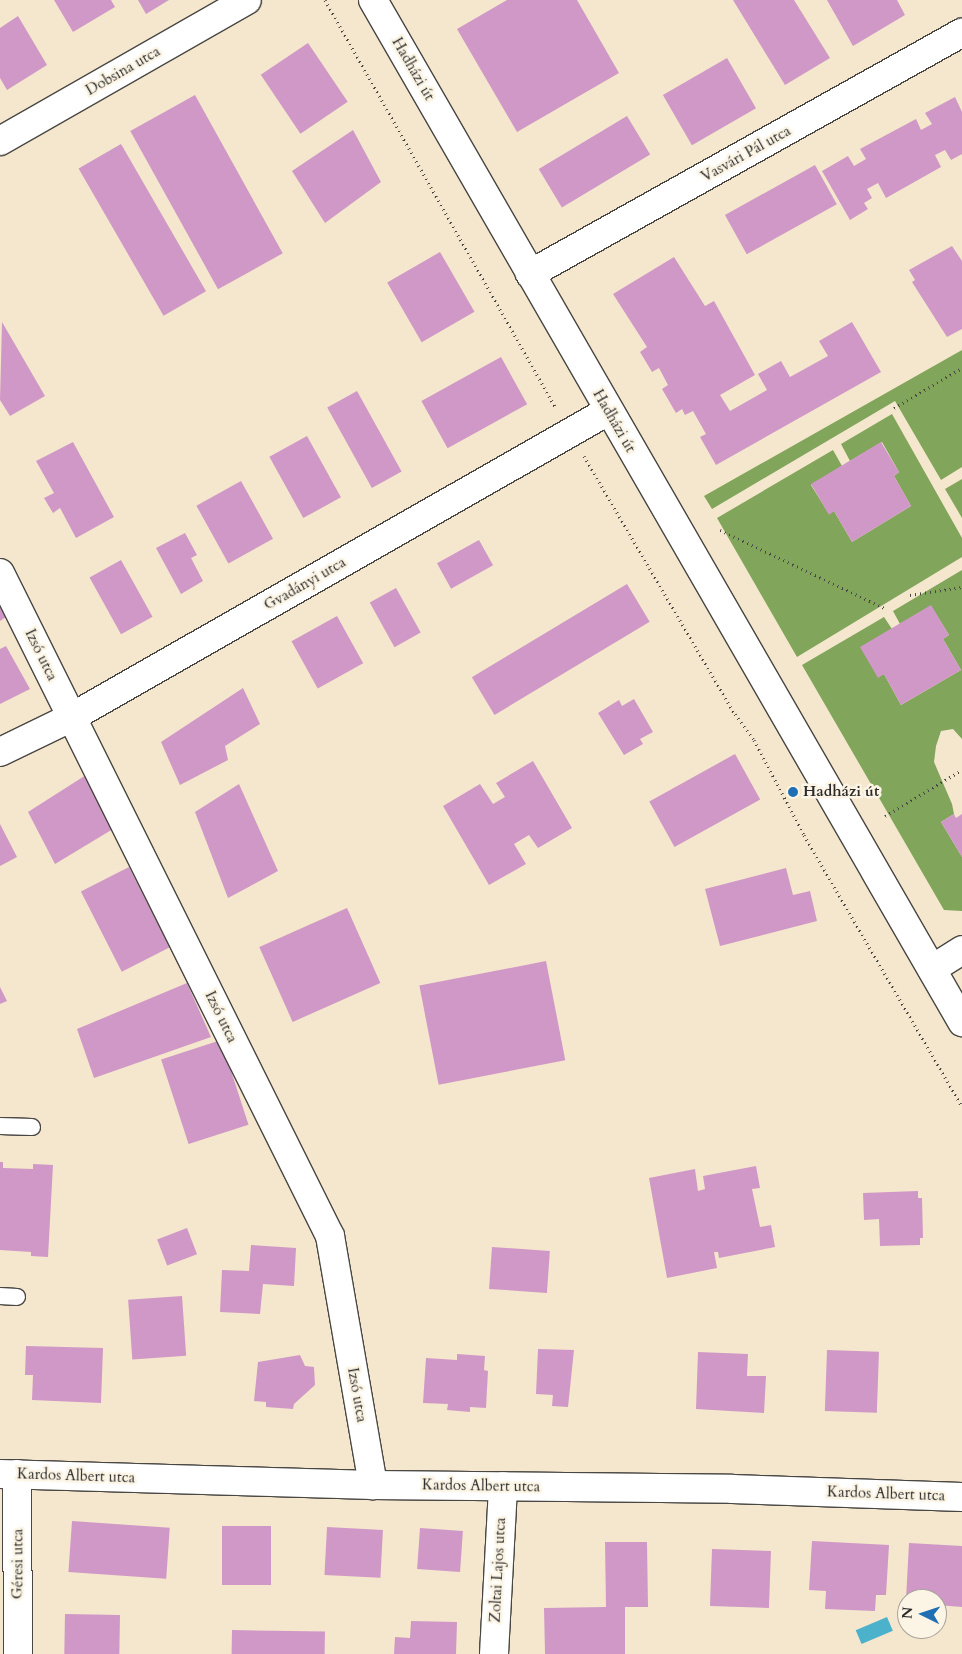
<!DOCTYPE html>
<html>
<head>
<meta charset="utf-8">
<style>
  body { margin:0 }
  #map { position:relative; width:962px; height:1654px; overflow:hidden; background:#f4e7cd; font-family:Cardo,serif }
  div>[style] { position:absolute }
  .forest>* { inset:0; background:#81a55a }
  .water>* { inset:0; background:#4cb1cb; transform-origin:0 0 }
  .building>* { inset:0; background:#d098c6; transform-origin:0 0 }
  .path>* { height:3px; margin-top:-1.5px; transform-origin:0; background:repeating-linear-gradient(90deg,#494743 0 1px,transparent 0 5px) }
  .roads { filter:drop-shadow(1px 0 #494743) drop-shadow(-1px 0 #494743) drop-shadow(0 1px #494743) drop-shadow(0 -1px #494743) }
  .service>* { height:16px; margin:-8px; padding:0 8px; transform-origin:8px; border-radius:8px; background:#fff }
  .minor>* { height:28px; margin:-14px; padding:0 14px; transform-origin:14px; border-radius:14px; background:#fff }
  .tertiary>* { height:28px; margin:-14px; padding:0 14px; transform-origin:14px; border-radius:14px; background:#fff }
  .dots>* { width:14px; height:14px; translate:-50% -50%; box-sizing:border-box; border:2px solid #fcf5e5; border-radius:50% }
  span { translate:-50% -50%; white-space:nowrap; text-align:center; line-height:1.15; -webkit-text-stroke:5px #fcf5e5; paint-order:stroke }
  .street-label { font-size:15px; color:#2b2b2b }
  .poi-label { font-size:15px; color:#2b2b2b; font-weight:700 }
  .left { translate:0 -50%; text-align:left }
  .north { position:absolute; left:897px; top:1589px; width:50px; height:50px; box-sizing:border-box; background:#fcf5e5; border:1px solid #a8a49b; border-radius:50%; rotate:274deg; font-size:14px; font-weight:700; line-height:20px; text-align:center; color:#2b2b2b }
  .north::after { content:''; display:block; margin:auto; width:18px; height:22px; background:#1f6fb2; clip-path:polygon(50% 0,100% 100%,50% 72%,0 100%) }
</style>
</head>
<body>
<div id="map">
  <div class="forest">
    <div style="clip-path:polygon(962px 350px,962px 467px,941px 480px,895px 401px,712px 509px,704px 496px)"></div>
    <div style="clip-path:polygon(892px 414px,962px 538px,962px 557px,797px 657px,717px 518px,833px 450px,842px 466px,811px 485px,829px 514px,834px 511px,852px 542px,911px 506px,894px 476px,899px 472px,882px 442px,850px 461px,841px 444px)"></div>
    <div style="clip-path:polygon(962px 479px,962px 518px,945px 489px)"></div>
    <div style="clip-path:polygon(962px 570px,962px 739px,953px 729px,941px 731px,936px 746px,934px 762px,952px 804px,954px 814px,941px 822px,962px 857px,962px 911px,944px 910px,802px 665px,884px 617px,892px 629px,878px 677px,884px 674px,901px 705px,961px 670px,943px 639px,949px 635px,931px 606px,900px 624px,893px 611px)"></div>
  </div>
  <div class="water">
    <div style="left:887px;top:1617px;width:15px;height:34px;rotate:67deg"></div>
  </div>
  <div class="building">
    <div style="clip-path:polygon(54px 0,111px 0,115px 7px,73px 32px)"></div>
    <div style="clip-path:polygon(138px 0,169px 0,146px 14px)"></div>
    <div style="clip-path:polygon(507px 0,577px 0,619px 73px,517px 132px,457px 29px)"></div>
    <div style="clip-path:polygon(733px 0,794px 0,830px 58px,785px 85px)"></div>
    <div style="clip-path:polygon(827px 0,897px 0,905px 15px,853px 46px)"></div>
    <div style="clip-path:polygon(18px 16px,47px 65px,7px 90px,0 78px,0 28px)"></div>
    <div style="left:308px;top:43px;width:71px;height:57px;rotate:56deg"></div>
    <div style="left:727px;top:58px;width:58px;height:74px;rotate:60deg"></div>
    <div style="left:195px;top:95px;width:181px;height:74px;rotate:61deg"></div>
    <div style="clip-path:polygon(955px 97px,962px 112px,962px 154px,951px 160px,945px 150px,935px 155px,941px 167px,886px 198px,878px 183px,867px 189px,872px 198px,864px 203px,868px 209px,850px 220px,822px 171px,848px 156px,854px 166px,866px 159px,860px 149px,916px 119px,921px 130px,932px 124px,925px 113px)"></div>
    <div style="left:627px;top:116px;width:45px;height:103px;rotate:59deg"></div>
    <div style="clip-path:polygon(353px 130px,381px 182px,325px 223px,292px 171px)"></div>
    <div style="left:121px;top:144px;width:170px;height:49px;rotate:60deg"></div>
    <div style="left:815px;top:165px;width:45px;height:103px;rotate:61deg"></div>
    <div style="clip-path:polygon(952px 246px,962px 261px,962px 329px,947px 337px,912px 282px,915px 280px,909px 270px)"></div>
    <div style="left:440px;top:252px;width:69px;height:61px;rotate:60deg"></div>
    <div style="clip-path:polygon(674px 257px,705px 306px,714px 301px,755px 375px,720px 395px,730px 411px,767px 390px,758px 374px,781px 361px,790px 377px,828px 356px,819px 341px,852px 322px,881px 372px,716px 465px,700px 437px,706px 434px,693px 411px,685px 415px,682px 409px,676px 413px,662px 389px,668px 385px,659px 368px,652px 372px,640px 352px,647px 347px,613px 294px)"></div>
    <div style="clip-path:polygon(2px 322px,45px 396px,10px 416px,0 400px)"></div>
    <div style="left:501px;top:357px;width:54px;height:91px;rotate:61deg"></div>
    <div style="left:357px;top:391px;width:92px;height:34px;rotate:61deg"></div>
    <div style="left:307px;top:436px;width:70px;height:43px;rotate:61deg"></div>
    <div style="clip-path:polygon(73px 442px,114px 517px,76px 538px,60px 508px,53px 513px,44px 498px,54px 493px,36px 461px)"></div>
    <div style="clip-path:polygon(881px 442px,899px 472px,894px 476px,911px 506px,852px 542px,834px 511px,829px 515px,811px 484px)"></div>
    <div style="left:241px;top:481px;width:66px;height:51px;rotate:61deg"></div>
    <div style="clip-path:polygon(185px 533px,197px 555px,191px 558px,203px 581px,181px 594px,156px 548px)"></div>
    <div style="left:479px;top:540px;width:29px;height:48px;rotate:61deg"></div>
    <div style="left:121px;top:560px;width:65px;height:36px;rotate:61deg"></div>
    <div style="left:627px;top:584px;width:44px;height:181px;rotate:59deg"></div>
    <div style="left:396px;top:588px;width:51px;height:30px;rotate:61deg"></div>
    <div style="clip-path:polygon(931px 605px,949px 635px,943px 639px,961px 670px,901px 705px,884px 674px,878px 678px,860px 647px)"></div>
    <div style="clip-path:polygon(0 606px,6px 617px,0 621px)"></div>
    <div style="left:337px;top:616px;width:54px;height:52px;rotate:61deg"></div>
    <div style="clip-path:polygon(6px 646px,30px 689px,0 704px,0 649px)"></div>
    <div style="clip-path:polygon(243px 688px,260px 724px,225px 746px,228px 760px,180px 785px,161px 742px)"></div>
    <div style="clip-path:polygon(634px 699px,653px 732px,640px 739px,643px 744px,624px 755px,598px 713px,619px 700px,622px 706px)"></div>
    <div style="left:735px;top:754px;width:52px;height:98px;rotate:61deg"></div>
    <div style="clip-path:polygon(533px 761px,572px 828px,538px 848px,529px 835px,514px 844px,526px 864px,489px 885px,443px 806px,480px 784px,493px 804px,505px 797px,496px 783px)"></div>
    <div style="clip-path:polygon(86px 775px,113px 829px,55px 864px,28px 812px)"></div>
    <div style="clip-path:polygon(239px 784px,278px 871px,228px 898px,195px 812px)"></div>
    <div style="clip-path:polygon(954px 814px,956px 818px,962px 814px,962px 857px,941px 822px)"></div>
    <div style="clip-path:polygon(0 824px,17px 857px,0 866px)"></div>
    <div style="left:129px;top:867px;width:90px;height:54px;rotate:63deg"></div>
    <div style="clip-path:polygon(786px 868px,793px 895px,810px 891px,817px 921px,720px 946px,705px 889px)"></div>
    <div style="left:347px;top:908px;width:82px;height:96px;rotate:66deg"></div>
    <div style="left:546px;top:961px;width:101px;height:129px;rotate:79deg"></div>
    <div style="clip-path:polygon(187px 983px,211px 1037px,94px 1078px,77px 1029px)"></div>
    <div style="clip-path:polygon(0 987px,7px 1001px,0 1004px)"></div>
    <div style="left:221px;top:1040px;width:89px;height:63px;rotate:72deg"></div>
    <div style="clip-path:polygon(0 1162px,3px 1162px,3px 1168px,33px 1169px,33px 1164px,53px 1165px,48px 1257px,31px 1256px,31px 1252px,0 1250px)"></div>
    <div style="clip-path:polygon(756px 1166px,760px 1188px,752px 1189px,760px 1227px,771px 1225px,775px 1247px,719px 1258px,718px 1252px,714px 1252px,717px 1268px,667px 1278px,649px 1178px,695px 1169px,698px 1191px,705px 1189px,703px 1176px)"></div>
    <div style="clip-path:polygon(918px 1191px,918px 1198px,922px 1198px,923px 1238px,920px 1238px,920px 1245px,880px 1246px,879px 1219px,864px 1220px,863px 1193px)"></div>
    <div style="left:187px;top:1228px;width:28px;height:32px;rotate:69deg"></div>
    <div style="clip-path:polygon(251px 1245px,296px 1248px,294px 1286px,263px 1284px,260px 1314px,220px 1312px,222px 1270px,249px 1271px)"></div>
    <div style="left:492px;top:1247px;width:58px;height:42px;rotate:4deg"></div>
    <div style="left:182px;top:1296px;width:60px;height:54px;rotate:86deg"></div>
    <div style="clip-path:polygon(26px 1346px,103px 1348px,101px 1403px,32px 1400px,33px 1375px,25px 1375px)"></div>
    <div style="clip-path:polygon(538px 1349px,574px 1350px,568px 1407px,552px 1406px,553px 1395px,536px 1394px)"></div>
    <div style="left:827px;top:1350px;width:52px;height:61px;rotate:2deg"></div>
    <div style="clip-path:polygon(698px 1352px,748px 1354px,747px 1376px,766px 1376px,764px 1413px,696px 1409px)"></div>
    <div style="clip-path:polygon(457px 1354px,485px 1356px,484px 1370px,488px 1371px,486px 1408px,470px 1407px,470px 1412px,447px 1410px,448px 1404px,423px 1403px,426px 1358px,457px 1360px)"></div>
    <div style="clip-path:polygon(300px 1355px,305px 1366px,314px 1367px,315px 1385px,294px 1404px,293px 1409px,266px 1407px,266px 1402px,254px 1401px,258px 1362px)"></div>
    <div style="left:72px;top:1521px;width:98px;height:51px;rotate:4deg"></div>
    <div style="left:222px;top:1526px;width:49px;height:59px"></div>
    <div style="left:327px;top:1527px;width:56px;height:48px;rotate:3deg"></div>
    <div style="left:420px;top:1528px;width:43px;height:41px;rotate:4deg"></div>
    <div style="clip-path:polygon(812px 1541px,889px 1545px,886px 1595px,876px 1595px,875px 1611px,825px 1609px,826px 1591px,809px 1590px)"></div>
    <div style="clip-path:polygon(605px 1542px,647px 1542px,648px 1607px,625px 1607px,625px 1654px,545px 1654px,544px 1608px,606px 1607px)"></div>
    <div style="clip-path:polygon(909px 1543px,962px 1546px,962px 1607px,937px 1605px,937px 1599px,906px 1599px)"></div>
    <div style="left:712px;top:1549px;width:59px;height:57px;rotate:2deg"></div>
    <div style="left:65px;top:1614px;width:55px;height:40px;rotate:1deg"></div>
    <div style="clip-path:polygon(411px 1621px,457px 1622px,456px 1654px,394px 1654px,395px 1637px,410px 1638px)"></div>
    <div style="left:232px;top:1630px;width:93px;height:24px;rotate:1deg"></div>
  </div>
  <div class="path">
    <div style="left:325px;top:0;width:469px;rotate:60.5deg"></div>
    <div style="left:894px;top:408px;width:79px;rotate:-30.5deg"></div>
    <div style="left:584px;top:456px;width:299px;rotate:59.7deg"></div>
    <div style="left:735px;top:714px;width:32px;rotate:54deg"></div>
    <div style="left:754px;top:740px;width:107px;rotate:62.2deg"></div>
    <div style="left:804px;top:835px;width:314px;rotate:59.8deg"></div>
    <div style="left:720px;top:530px;width:184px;rotate:25.4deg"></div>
    <div style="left:910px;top:595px;width:53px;rotate:-8.7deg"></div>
    <div style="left:885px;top:816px;width:90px;rotate:-30.9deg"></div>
  </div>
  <div class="roads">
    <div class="service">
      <div style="left:0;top:1126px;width:32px;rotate:2deg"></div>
      <div style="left:0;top:1296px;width:17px;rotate:3deg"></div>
    </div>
    <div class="minor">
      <div style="left:0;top:141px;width:284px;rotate:-29.7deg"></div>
      <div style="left:530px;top:274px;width:495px;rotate:-29.2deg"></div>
      <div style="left:0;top:573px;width:741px;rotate:63.54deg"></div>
      <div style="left:330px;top:1236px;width:253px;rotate:80.2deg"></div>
      <div style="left:0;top:752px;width:80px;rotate:-25.9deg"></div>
      <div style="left:72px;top:717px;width:617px;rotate:-29.72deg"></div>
      <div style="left:932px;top:969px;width:36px;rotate:-32deg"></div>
      <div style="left:0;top:1474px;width:373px;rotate:1.7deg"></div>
      <div style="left:373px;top:1485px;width:359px;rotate:0.6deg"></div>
      <div style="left:732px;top:1489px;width:230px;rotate:2deg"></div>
      <div style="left:17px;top:1474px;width:180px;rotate:89.7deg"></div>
      <div style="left:494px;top:1654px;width:168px;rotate:-86.9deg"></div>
    </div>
    <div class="tertiary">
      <div style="left:373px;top:0;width:1180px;rotate:60.04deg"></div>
    </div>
  </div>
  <div class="dots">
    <div style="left:793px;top:792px;background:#1f6fb2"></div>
  </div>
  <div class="street-label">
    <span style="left:413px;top:69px;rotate:60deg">Hadházi út</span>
    <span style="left:123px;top:71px;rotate:-30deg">Dobsina utca</span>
    <span style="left:746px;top:154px;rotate:-29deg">Vasvári Pál utca</span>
    <span style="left:614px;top:421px;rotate:60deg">Hadházi út</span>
    <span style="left:305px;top:584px;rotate:-30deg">Gvadányi utca</span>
    <span style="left:41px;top:655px;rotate:64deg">Izsó utca</span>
    <span style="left:221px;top:1017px;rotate:64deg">Izsó utca</span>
    <span style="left:357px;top:1395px;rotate:80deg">Izsó utca</span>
    <span style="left:76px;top:1476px;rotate:2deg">Kardos Albert utca</span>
    <span style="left:481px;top:1486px;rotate:1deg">Kardos Albert utca</span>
    <span style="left:886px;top:1494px;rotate:2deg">Kardos Albert utca</span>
    <span style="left:18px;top:1564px;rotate:-90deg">Géresi utca</span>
    <span style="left:498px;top:1570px;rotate:-87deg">Zoltai Lajos utca</span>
  </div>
  <div class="poi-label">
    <span class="left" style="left:803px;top:792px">Hadházi út</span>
  </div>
  <div class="north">N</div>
</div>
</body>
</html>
